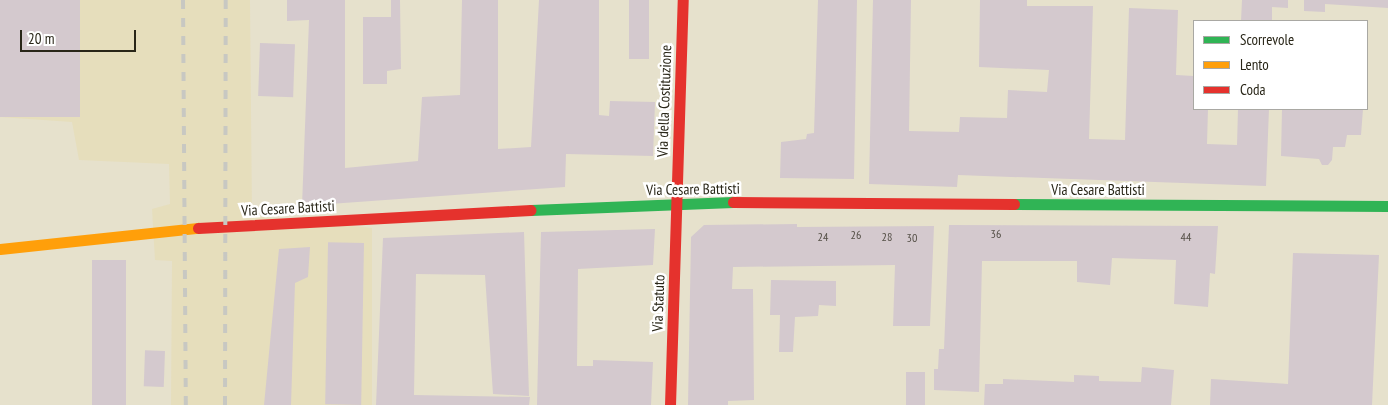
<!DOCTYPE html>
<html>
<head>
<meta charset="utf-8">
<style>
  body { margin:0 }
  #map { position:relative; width:1388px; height:405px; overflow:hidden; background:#e6e1cc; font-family:"PT Sans Narrow",sans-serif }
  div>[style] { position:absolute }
  .built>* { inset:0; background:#e6debc }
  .building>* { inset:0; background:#d4c9ce; transform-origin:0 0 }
  .fast>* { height:11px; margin:-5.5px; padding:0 5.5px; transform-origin:5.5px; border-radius:5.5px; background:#30b455 }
  .slow>* { height:11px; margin:-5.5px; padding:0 5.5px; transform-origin:5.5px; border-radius:5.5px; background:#ff9f0a }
  .jam>* { height:11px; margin:-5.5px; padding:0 5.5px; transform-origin:5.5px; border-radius:5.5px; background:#e5322d }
  .rail>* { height:4px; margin-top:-2px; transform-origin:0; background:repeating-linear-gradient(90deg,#c8c8c2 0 9px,transparent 0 18px) }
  span { translate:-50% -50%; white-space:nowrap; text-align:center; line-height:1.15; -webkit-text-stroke:5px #fff; paint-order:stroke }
  .number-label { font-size:12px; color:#544f46 }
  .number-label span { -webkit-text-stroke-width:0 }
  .street-label { font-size:15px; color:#292618 }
  .legend { position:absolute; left:1193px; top:20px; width:175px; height:90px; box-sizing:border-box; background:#fff; border:1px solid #a9a8a3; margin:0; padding:6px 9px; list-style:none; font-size:15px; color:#292618 }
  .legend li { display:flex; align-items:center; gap:10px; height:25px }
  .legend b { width:25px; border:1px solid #a9a8a3 }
  .scale { position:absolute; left:20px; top:30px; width:116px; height:22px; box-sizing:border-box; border:2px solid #292618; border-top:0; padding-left:6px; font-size:15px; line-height:18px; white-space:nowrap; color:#292618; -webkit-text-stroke:4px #fff; paint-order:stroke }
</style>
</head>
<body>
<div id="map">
  <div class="built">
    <div style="clip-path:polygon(0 0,250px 0,252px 216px,372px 228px,372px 405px,171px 405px,172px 261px,155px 260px,152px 209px,170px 204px,169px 164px,79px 160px,72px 122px,0 117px)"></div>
  </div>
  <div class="building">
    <div style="left:0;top:0;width:80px;height:117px"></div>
    <div style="clip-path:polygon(287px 0,345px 0,345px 168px,418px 161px,422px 97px,460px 95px,462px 0,498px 0,498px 149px,531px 147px,539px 0,599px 0,599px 115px,609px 116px,610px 101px,655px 102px,653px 156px,566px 154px,565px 187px,302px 206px,309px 20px,287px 21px)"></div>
    <div style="clip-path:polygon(391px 0,400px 0,401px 69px,387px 71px,387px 84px,363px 84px,363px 17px,391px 17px)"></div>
    <div style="left:629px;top:0;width:20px;height:59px"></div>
    <div style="clip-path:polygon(818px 0,857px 0,854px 179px,780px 178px,781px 142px,806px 139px,807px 134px,814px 133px)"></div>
    <div style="clip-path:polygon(873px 0,911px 0,909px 131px,959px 132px,960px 117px,1007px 118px,1008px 90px,1047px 92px,1049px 70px,979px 67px,980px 0,1027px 0,1027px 6px,1093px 6px,1089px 139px,1125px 140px,1129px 8px,1178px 10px,1176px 75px,1194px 76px,1194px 109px,1208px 109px,1207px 144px,1237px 145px,1238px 109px,1269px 109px,1266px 186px,958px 175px,957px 187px,869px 184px)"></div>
    <div style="clip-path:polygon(1242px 0,1288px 0,1288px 8px,1272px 7px,1272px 21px,1241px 21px)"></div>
    <div style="clip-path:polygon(1304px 0,1388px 0,1388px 8px,1325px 4px,1325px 12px,1304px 11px)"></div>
    <div style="left:260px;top:43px;width:35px;height:53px;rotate:2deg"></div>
    <div style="clip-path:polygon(1282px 109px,1363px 109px,1361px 135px,1347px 135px,1345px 147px,1333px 147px,1332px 160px,1328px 165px,1322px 165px,1319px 159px,1281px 156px)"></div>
    <div style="clip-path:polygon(797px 224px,797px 227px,934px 226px,930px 326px,893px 326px,895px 265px,733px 267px,732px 289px,753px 289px,754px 400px,728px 401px,728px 405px,688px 405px,691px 237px,704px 225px)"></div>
    <div style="clip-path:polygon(949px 225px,1218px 226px,1215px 274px,1210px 273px,1208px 307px,1174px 304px,1176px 260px,1112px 258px,1110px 285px,1077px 282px,1077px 261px,982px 261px,979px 392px,934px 390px,934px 369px,938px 369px,939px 349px,944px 349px)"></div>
    <div style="clip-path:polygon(655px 229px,653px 265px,578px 269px,577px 366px,593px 366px,593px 360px,653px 362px,651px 405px,537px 405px,541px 232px)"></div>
    <div style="clip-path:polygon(524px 232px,529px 396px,493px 394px,485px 275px,416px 274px,414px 395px,530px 397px,529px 405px,376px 405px,383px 238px)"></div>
    <div style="left:364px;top:243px;width:162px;height:36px;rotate:91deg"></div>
    <div style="clip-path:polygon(310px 247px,308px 277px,295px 283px,291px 405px,264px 405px,279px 249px)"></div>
    <div style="clip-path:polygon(1293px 253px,1379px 255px,1372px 405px,1210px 405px,1211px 379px,1288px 384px)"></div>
    <div style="left:92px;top:260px;width:34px;height:145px"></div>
    <div style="clip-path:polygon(771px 280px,836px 281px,836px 306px,819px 305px,818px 316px,795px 317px,793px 352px,779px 352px,780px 315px,770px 315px)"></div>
    <div style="left:165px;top:351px;width:36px;height:20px;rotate:92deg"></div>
    <div style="clip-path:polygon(1142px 367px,1174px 370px,1171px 405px,984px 405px,985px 384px,1003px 384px,1003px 379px,1074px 382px,1074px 375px,1099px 376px,1099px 381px,1141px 382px)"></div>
    <div style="left:906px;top:372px;width:19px;height:33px"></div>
  </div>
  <div class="fast">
    <div style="left:1014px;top:204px;width:374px;rotate:0.3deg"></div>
    <div style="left:531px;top:210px;width:202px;rotate:-2.3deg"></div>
  </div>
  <div class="slow">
    <div style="left:0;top:249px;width:199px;rotate:-6.1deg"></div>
  </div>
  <div class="jam">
    <div style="left:733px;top:202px;width:281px;rotate:0.4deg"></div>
    <div style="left:198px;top:228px;width:333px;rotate:-3.1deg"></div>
    <div style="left:670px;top:405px;width:405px;rotate:-88.2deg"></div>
  </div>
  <div class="rail">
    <div style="left:183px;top:0;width:405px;rotate:89.6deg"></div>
    <div style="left:225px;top:405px;width:405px;rotate:-89.9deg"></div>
  </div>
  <div class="number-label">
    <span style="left:996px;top:234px">36</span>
    <span style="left:856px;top:235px">26</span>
    <span style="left:823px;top:237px">24</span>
    <span style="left:887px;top:237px">28</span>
    <span style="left:1186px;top:237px">44</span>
    <span style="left:912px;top:238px">30</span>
  </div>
  <div class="street-label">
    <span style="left:664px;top:101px;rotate:-88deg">Via della Costituzione</span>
    <span style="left:693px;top:189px;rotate:-1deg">Via Cesare Battisti</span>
    <span style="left:1098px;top:190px">Via Cesare Battisti</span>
    <span style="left:288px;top:208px;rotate:-3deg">Via Cesare Battisti</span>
    <span style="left:658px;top:303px;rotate:-88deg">Via Statuto</span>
  </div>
  <ul class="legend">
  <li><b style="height:6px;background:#30b455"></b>Scorrevole</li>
  <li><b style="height:6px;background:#ff9f0a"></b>Lento</li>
  <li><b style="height:6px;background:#e5322d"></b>Coda</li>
  </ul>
  <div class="scale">20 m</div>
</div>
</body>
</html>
